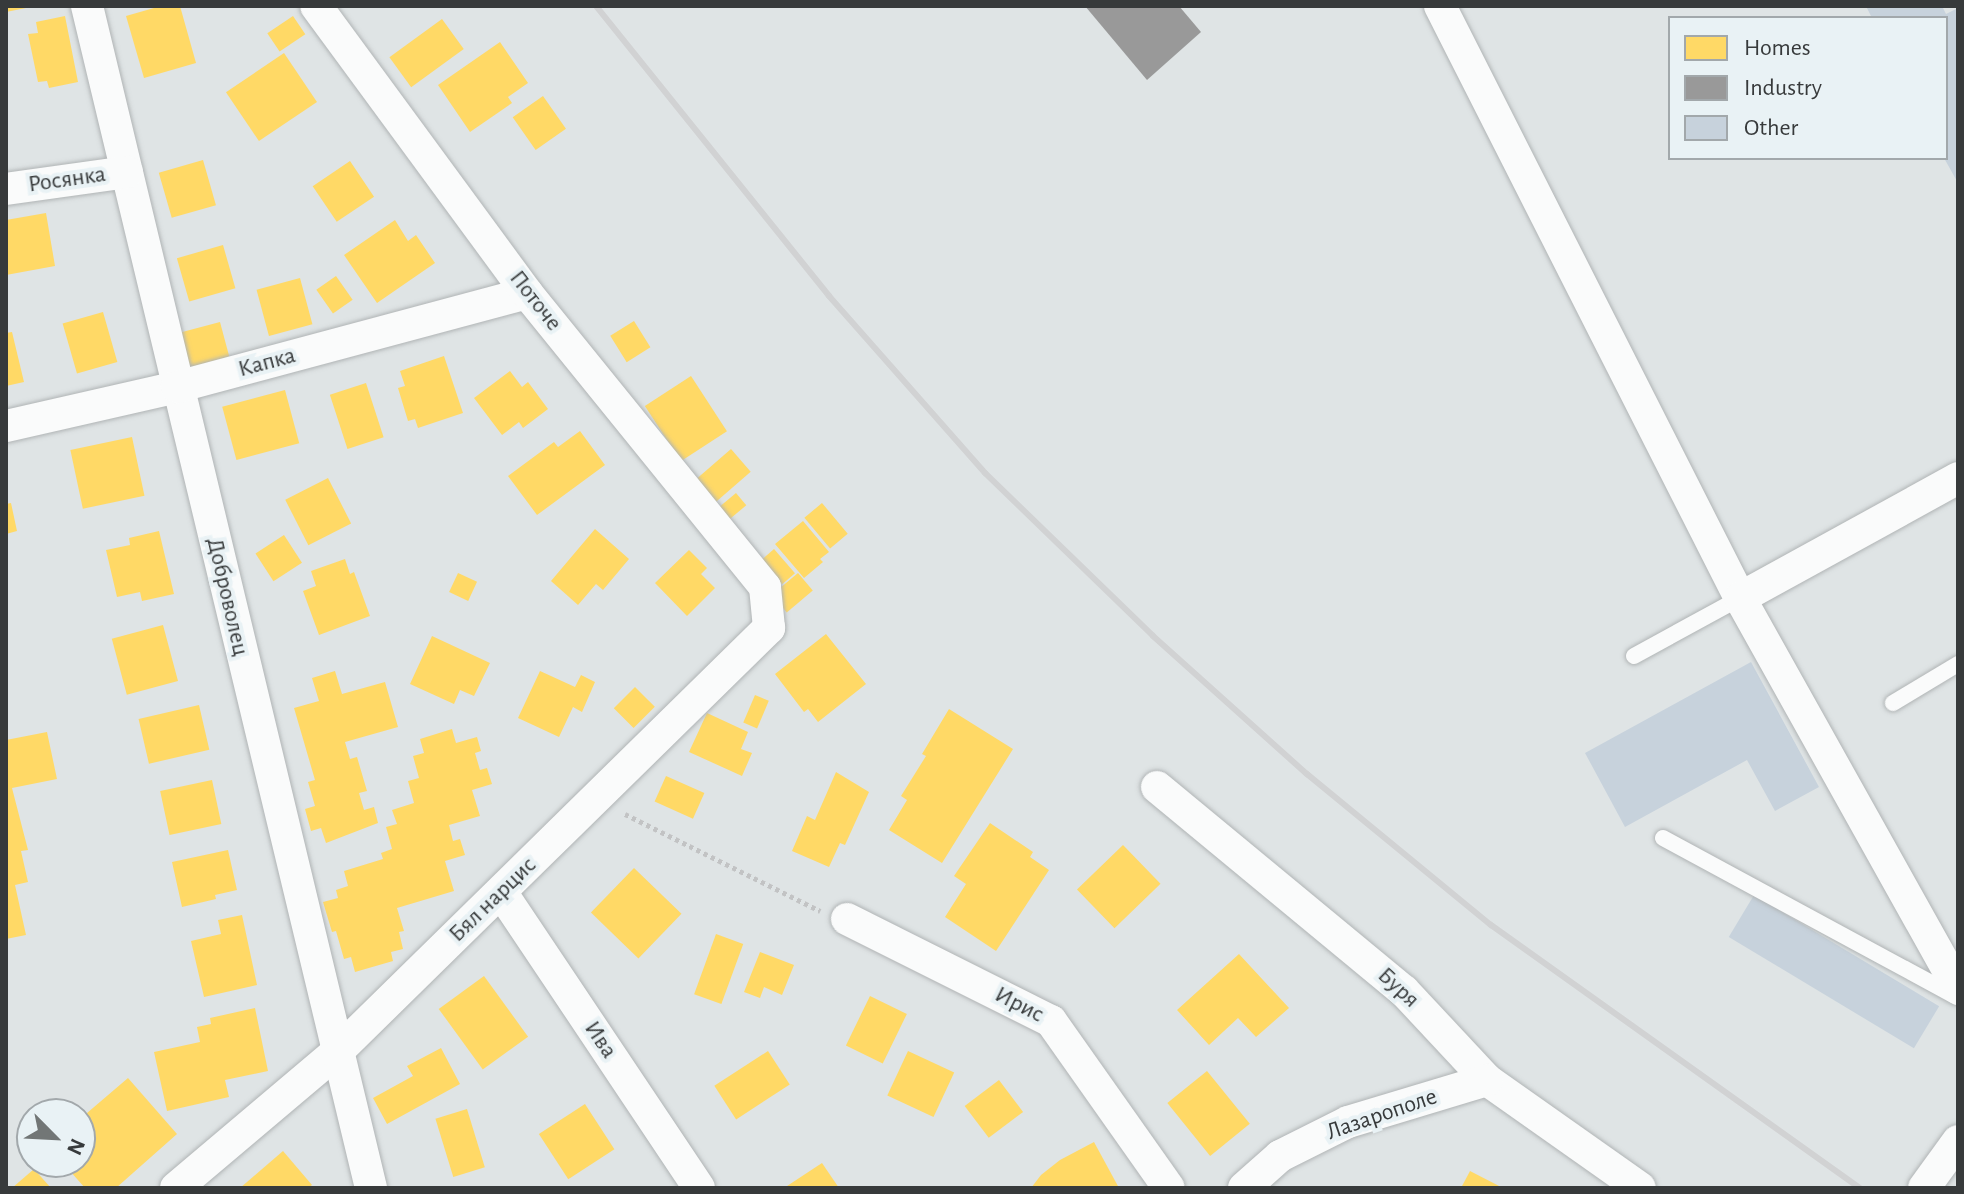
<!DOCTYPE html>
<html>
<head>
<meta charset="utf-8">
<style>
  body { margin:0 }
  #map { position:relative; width:1964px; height:1194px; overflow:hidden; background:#dfe4e5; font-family:"Alegreya Sans",sans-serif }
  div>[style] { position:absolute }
  .homes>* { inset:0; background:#ffd966; transform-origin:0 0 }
  .industry>* { inset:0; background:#999 }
  .building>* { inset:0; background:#c7d2dc; transform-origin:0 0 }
  .path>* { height:5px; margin-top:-2.5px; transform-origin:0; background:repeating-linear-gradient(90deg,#c2c3c4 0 4px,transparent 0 8px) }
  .roads { filter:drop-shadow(0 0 2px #b0b4b5) drop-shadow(0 0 2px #b0b4b5) }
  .service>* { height:16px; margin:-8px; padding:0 8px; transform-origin:8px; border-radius:8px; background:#fafbfb }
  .minor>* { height:32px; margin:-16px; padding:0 16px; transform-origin:16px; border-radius:16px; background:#fafbfb }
  .rail>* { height:6px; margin:-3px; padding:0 3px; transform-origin:3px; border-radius:3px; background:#d1d2d3 }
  span { translate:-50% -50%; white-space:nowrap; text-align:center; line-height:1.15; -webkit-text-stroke:8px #e9f2f5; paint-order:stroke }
  .street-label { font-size:24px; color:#373a3b }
  .frame { position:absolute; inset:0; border:8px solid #373a3b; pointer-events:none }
  .legend { position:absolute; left:1668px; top:16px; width:280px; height:144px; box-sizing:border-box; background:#e9f2f5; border:2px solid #a2a8ab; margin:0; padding:10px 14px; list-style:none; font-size:24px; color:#373a3b }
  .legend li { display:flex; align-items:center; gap:16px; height:40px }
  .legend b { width:40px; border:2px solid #a2a8ab }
  .north { position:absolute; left:16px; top:1098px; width:80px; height:80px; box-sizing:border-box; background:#e9f2f5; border:2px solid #a2a8ab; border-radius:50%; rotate:114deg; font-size:22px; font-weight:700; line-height:32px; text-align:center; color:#373a3b }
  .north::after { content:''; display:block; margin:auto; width:28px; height:36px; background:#727676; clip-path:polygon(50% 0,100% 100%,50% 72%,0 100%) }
</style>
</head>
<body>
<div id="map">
  <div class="homes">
    <i style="clip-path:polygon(6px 6px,31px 6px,31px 7px,6px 12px)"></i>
    <i style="clip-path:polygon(161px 6px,180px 6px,196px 63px,144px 78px,126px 16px)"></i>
    <i style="clip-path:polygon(65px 16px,78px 82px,49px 88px,47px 81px,38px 82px,28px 34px,38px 33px,36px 22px)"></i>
    <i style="left:293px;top:16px;width:22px;height:31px;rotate:56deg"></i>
    <i style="left:442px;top:19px;width:37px;height:65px;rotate:54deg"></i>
    <i style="clip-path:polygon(500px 42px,528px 83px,508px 97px,512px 103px,470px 132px,438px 85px)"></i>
    <i style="left:284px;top:53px;width:59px;height:70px;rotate:56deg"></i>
    <i style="left:543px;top:96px;width:40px;height:37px;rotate:55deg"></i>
    <i style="left:203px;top:160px;width:47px;height:46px;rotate:74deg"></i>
    <i style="left:350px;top:161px;width:43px;height:45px;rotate:56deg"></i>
    <i style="clip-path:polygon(46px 213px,55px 266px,6px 275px,6px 220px)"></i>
    <i style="clip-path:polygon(395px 220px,408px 241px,416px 235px,435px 263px,377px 303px,344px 255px)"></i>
    <i style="left:223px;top:245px;width:45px;height:48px;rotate:74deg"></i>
    <i style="left:336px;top:276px;width:29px;height:24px;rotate:55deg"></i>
    <i style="left:300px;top:278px;width:48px;height:45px;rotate:75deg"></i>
    <i style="left:103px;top:312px;width:52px;height:42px;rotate:74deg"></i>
    <i style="left:634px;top:321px;width:31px;height:28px;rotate:58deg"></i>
    <i style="left:220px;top:322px;width:38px;height:41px;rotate:75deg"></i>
    <i style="clip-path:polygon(12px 332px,24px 382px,6px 386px,6px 333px)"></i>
    <i style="clip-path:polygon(444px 356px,463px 413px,418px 428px,415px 419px,408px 421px,398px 388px,405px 386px,400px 371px)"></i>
    <i style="clip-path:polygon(510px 371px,522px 387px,528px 382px,548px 409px,523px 428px,519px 422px,502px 435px,474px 398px)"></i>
    <i style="left:691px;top:376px;width:66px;height:55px;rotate:57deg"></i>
    <i style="left:366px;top:383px;width:57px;height:38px;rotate:72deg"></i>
    <i style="left:285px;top:390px;width:55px;height:65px;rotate:75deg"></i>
    <i style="clip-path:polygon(580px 431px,605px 465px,537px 515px,508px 476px,554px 442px,558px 447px)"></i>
    <i style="left:132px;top:437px;width:60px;height:63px;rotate:78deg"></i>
    <i style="left:731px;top:449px;width:30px;height:50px;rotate:49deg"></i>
    <i style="left:328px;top:478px;width:51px;height:48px;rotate:63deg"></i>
    <i style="left:736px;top:493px;width:16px;height:25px;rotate:50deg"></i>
    <i style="clip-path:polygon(11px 503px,17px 531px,6px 534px,6px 504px)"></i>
    <i style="left:822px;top:503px;width:40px;height:23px;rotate:50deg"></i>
    <i style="clip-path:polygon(803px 521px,829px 552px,820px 559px,823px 562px,804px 578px,775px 544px)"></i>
    <i style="clip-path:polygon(595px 529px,629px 559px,603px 590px,596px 584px,578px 605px,551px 581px)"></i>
    <i style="clip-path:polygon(159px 531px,174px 594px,142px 601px,140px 592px,117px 597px,106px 550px,130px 545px,129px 538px)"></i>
    <i style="left:284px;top:535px;width:33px;height:34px;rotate:57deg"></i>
    <i style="left:774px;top:549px;width:32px;height:17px;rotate:49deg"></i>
    <i style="clip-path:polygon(689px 550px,707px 568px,701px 574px,715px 588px,687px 616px,655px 583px)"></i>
    <i style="clip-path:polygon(345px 559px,350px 574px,354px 572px,370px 616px,319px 635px,303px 591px,316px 586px,311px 571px)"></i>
    <i style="left:458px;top:573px;width:21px;height:21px;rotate:25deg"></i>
    <i style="left:798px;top:573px;width:23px;height:34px;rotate:50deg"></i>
    <i style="left:163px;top:625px;width:58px;height:53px;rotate:75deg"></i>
    <i style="clip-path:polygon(826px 634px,866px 684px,818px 722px,808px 709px,804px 712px,775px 674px)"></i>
    <i style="clip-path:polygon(432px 636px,490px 663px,474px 696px,460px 690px,454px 704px,410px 684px)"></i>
    <i style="clip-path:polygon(335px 671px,342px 694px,385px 682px,398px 727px,345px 742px,350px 759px,357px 757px,367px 791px,359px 793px,364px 810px,374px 807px,378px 823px,326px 843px,321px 828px,311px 831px,305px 809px,315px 806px,308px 782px,315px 780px,294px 708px,319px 701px,312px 678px)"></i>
    <i style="clip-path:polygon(540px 671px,575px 687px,581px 675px,595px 682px,582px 712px,573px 707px,559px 737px,518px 718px)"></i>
    <i style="left:635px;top:687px;width:28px;height:30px;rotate:45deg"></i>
    <i style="left:755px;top:695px;width:15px;height:30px;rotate:23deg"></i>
    <i style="left:199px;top:705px;width:46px;height:62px;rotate:77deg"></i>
    <i style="clip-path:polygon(949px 709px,1013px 749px,942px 863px,889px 830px,907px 800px,901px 796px,926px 756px,922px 754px)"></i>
    <i style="clip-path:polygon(707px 713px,748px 732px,741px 749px,752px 753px,742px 776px,689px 752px)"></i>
    <i style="clip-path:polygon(452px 729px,456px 743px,477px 737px,481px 751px,475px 753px,480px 770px,487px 768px,492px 784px,472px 790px,480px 816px,449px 825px,453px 841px,460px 839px,465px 855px,445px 861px,454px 891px,397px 908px,404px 931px,399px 932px,403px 949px,391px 952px,393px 961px,355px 972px,351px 957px,344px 959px,336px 931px,332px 932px,323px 902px,338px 898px,336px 890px,348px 886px,344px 871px,383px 859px,381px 853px,392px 849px,386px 827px,397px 824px,392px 810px,414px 803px,408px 781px,419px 778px,413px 756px,424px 753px,420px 739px)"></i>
    <i style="clip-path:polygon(47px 732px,57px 779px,12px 788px,28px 850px,21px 851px,28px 882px,15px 885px,26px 935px,6px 939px,6px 740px)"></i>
    <i style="clip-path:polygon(836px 772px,869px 792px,845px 845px,840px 843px,829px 867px,792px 851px,807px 816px,815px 820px)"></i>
    <i style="left:666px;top:776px;width:42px;height:28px;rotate:24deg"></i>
    <i style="left:212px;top:780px;width:45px;height:53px;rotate:78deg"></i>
    <i style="clip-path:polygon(990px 823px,1033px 852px,1030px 857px,1049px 870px,996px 951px,945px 917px,966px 884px,954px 876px)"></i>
    <i style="left:1123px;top:845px;width:54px;height:64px;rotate:46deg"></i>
    <i style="clip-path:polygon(228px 850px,237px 890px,215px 895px,216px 899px,182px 907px,172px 862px)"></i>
    <i style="left:634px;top:868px;width:66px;height:62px;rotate:44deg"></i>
    <i style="clip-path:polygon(242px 915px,257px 985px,204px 997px,191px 941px,221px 934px,218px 920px)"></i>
    <i style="left:716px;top:934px;width:29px;height:64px;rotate:20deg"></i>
    <i style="clip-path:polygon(760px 952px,794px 965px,782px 995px,764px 987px,760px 998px,744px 992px)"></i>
    <i style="clip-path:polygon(1239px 954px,1289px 1008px,1256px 1037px,1238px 1018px,1209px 1045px,1177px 1010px)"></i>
    <i style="left:484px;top:976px;width:75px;height:56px;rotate:54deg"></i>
    <i style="left:870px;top:996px;width:41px;height:55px;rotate:26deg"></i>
    <i style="clip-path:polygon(255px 1008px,268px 1071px,225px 1080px,229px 1097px,167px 1111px,154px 1052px,200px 1042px,197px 1027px,211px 1024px,210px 1018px)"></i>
    <i style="clip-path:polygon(441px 1048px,460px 1084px,387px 1124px,373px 1098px,413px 1076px,407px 1066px)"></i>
    <i style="left:768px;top:1051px;width:40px;height:64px;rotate:57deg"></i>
    <i style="left:908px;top:1051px;width:51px;height:49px;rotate:25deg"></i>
    <i style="left:1207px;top:1071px;width:68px;height:51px;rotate:51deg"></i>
    <i style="clip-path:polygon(128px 1078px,177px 1134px,116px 1188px,85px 1188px,62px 1162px,80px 1162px,80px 1119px)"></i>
    <i style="left:999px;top:1080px;width:40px;height:43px;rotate:53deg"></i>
    <i style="left:585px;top:1104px;width:54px;height:55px;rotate:57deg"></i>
    <i style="left:467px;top:1109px;width:61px;height:33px;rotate:73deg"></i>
    <i style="clip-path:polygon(1094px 1142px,1119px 1188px,1031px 1188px,1041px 1175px,1060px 1160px)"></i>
    <i style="clip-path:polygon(283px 1151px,312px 1185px,308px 1188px,240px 1188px)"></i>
    <i style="clip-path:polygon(822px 1163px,839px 1188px,784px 1188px)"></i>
    <i style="clip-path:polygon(34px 1169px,51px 1188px,12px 1188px)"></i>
    <i style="clip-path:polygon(1470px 1171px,1503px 1188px,1461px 1188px)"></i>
  </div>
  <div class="industry">
    <i style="clip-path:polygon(1085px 6px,1179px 6px,1201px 32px,1147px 80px)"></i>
  </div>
  <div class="building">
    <i style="clip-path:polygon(1866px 6px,1942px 6px,1946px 14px,1958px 8px,1958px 183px,1944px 158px,1946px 18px,1872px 18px)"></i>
    <i style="clip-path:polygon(1751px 662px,1819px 787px,1775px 811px,1747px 760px,1625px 827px,1585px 753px)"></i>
    <i style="left:1754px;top:895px;width:216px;height:49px;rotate:31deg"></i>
  </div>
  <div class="path">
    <i style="left:625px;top:814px;width:218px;rotate:26.4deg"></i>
  </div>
  <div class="roads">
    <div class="service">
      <i style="left:1634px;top:656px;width:121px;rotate:-28.7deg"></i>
      <i style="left:1893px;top:703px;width:76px;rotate:-31deg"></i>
      <i style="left:1663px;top:838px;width:334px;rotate:28.4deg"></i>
    </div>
    <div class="minor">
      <i style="left:87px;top:6px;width:1216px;rotate:76.49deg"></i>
      <i style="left:1440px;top:6px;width:664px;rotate:63.13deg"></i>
      <i style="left:1740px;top:598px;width:447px;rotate:60.8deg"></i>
      <i style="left:6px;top:189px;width:122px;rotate:-8deg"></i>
      <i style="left:6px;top:426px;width:175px;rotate:-12.8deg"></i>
      <i style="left:177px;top:387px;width:362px;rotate:-15deg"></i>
      <i style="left:1740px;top:598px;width:249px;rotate:-28.8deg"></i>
      <i style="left:1157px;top:787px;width:320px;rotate:39.6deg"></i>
      <i style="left:1404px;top:991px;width:122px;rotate:47deg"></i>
      <i style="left:1487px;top:1080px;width:187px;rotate:35.2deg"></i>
      <i style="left:501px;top:892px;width:356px;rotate:56.2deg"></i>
      <i style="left:847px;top:919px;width:228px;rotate:26.6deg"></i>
      <i style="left:1051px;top:1021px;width:204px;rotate:54.8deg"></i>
      <i style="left:176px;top:1188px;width:209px;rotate:-40.2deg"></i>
      <i style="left:336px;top:1053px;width:607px;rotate:-44.47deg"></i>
      <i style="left:769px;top:628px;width:41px;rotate:-95.6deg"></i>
      <i style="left:765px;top:587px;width:378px;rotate:-129deg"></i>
      <i style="left:527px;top:293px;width:356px;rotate:-126.3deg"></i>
      <i style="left:1244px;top:1188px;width:48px;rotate:-41.6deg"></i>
      <i style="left:1280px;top:1156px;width:76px;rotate:-26.6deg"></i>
      <i style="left:1348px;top:1122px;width:145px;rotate:-16.8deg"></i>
      <i style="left:1924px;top:1188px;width:58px;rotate:-54.1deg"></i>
    </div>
  </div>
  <div class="rail">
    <i style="left:596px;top:6px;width:372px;rotate:51.2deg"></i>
    <i style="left:829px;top:296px;width:236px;rotate:48.6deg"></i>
    <i style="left:985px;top:473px;width:234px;rotate:44.1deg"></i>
    <i style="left:1153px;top:636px;width:207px;rotate:41.9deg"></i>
    <i style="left:1307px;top:774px;width:238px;rotate:39.4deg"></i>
    <i style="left:1491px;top:925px;width:453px;rotate:35.5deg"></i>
  </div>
  <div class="street-label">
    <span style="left:67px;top:180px;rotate:-8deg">Росянка</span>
    <span style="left:535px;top:301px;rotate:52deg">Поточе</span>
    <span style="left:267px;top:363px;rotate:-15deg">Капка</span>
    <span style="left:227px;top:597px;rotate:77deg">Доброволец</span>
    <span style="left:493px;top:900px;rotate:-44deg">Бял нарцис</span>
    <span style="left:1398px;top:988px;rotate:43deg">Буря</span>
    <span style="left:1019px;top:1005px;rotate:27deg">Ирис</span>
    <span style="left:600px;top:1040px;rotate:56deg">Ива</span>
    <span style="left:1382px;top:1115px;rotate:-19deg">Лазарополе</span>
  </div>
  <div class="frame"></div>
  <ul class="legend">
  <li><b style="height:22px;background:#ffd966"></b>Homes</li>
  <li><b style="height:22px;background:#999"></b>Industry</li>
  <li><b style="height:22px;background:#c7d2dc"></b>Other</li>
  </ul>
  <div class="north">N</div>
</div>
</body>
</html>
